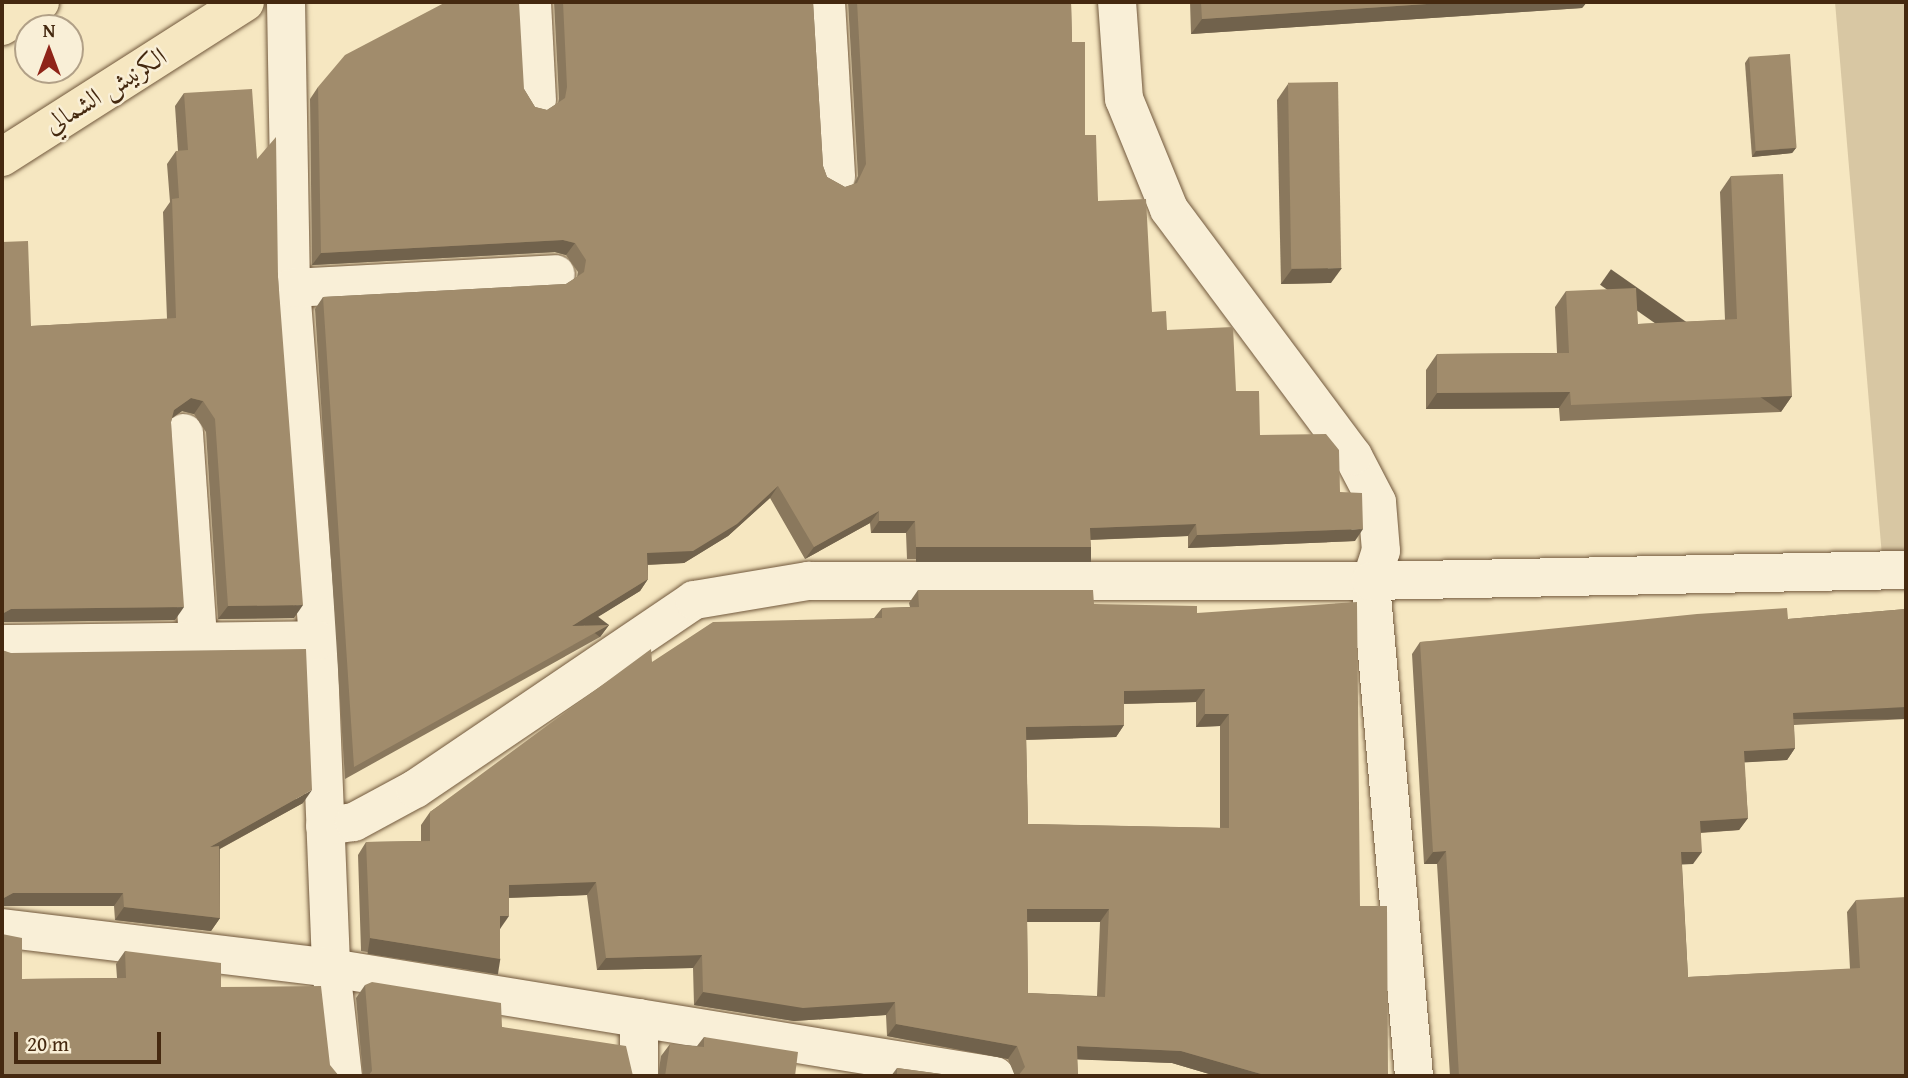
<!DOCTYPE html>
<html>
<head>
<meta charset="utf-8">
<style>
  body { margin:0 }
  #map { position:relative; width:1908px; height:1078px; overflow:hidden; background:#f6e7c1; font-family:"Gentium Book Plus",Amiri,serif }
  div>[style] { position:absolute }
  .green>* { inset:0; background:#d8c7a3 }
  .roads { filter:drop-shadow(0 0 2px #71583c) drop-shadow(0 0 2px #71583c) }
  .minor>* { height:38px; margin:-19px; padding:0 19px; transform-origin:19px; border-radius:19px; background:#f9efd7 }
  .major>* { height:38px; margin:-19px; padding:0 19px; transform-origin:19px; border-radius:19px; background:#f6e7c1 }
  .wall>* { inset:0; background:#8a785d }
  .shaded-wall>* { inset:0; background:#71624c; transform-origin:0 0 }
  .building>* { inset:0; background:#a18c6c; transform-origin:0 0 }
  span { translate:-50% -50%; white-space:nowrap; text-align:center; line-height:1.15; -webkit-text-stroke:5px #f9efd7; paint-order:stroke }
  .street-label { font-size:26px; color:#452910 }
  .frame { position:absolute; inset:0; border:4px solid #452910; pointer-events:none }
  .north { position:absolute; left:14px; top:14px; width:70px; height:70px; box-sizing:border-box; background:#f9efd7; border:2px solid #b1a087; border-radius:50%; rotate:0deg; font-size:19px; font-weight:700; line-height:28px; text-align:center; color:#452910 }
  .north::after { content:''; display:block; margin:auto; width:24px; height:32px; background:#8f2418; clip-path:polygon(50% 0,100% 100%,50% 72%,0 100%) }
  .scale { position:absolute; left:14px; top:1032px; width:147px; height:32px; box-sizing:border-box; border:4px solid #452910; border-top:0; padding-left:9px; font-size:21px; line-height:24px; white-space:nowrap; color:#452910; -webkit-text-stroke:5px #f9efd7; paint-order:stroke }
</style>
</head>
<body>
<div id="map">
  <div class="green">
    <i style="clip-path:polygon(1835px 2px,1906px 2px,1906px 555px,1882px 556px)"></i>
  </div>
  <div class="roads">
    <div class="minor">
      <i style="left:286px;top:2px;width:286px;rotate:89deg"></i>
      <i style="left:291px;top:288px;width:353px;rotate:85.6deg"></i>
      <i style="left:318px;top:640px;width:328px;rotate:87.7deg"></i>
      <i style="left:331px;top:968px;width:109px;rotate:83.7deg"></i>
      <i style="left:532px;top:2px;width:98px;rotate:87.1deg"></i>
      <i style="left:826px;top:2px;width:175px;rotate:86.7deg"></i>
      <i style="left:291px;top:288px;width:265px;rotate:-3deg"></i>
      <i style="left:184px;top:433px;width:208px;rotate:86.1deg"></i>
      <i style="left:2px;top:644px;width:316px;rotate:-0.7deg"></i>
      <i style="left:325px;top:826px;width:29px;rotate:-8deg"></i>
      <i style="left:354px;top:822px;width:69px;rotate:-28.4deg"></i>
      <i style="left:415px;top:789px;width:337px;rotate:-34.1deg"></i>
      <i style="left:694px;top:600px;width:116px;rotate:-9.5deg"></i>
      <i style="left:808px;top:581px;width:563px"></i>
      <i style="left:1371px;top:581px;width:32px;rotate:-72deg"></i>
      <i style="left:1381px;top:551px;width:49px;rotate:-94.7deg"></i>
      <i style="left:1377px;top:502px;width:52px;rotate:-117.6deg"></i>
      <i style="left:1353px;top:456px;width:308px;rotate:-126.7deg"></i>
      <i style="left:1169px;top:209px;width:119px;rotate:-112.2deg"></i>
      <i style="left:1124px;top:99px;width:97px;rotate:-94.1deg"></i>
      <i style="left:2px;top:928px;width:331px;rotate:6.9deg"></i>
      <i style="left:331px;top:968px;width:673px;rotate:9.24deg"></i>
      <i style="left:639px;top:1076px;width:58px;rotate:-90deg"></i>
      <i style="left:1414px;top:1076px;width:497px;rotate:-95deg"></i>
      <i style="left:1371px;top:581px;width:535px;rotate:-1.18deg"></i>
    </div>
    <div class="major">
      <i style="left:2px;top:26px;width:45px;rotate:-32.3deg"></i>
      <i style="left:2px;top:157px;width:288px;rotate:-32.5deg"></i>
    </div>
  </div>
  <div class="wall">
    <i style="clip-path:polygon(554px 2px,813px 2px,823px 166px,827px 177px,845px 187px,854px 184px,858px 176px,848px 2px,1071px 2px,1072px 42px,1085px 135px,1098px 201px,1152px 312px,1167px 330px,1236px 391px,1260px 435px,1340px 492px,1355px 541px,1188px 548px,1188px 536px,1090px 540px,1091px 547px,1082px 559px,907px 559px,906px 533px,871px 533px,870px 523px,805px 559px,770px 498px,728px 536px,684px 563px,648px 565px,648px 579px,640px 591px,584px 625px,609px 625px,600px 637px,345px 779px,315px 309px,323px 297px,566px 284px,577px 277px,578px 272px,566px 255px,555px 252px,312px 265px,310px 99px,318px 87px,524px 89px,535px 107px,547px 110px,558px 103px,559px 99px)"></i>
    <i style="clip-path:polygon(1190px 2px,1587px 2px,1582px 8px,1191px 34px)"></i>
    <i style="clip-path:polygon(1749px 57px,1796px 148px,1792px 153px,1752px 157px,1745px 63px)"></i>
    <i style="clip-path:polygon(1288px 84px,1331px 283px,1281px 284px,1277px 100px)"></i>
    <i style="clip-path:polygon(184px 93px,257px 159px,278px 277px,294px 618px,218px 619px,206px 432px,194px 414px,182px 411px,172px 418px,171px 422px,175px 620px,2px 622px,2px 242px,31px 326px,167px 319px,163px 212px,170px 202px,167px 164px,176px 151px,178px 151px,175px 106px)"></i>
    <i style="clip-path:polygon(1731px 176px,1792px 396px,1781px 412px,1560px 421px,1559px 408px,1426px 409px,1426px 370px,1437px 354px,1557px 353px,1555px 307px,1566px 291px,1638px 324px,1725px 320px,1720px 192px)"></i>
    <i style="clip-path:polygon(evenodd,918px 590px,1197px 613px,1360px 906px,1388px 1076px,1216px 1076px,1172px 1063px,1077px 1059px,1078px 1076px,1015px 1076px,1008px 1059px,887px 1036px,886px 1015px,794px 1021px,694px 1005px,693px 968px,597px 970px,587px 895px,509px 898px,500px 929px,500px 959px,491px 972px,361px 951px,358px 855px,366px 842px,421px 841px,421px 825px,430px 812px,652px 662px,874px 618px,882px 608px,910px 607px,909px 603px,918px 590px,1196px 702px,1196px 727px,1220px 726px,1220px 828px,1028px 824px,1026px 740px,1116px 737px,1124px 725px,1124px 704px,1196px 702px,918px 590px,1027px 922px,1100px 922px,1097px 996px,1028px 993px,1027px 922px)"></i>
    <i style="clip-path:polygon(1906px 609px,1906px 719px,1794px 725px,1795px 748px,1787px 760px,1744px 762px,1748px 818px,1739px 830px,1701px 833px,1693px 864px,1682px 864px,1688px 977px,1850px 969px,1847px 912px,1856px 900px,1906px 1076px,1450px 1076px,1437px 864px,1424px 864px,1412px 654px,1420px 642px,1788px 619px)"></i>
    <i style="clip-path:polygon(2px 650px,303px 803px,220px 849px,220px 918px,211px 931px,115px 920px,114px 906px,4px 906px,2px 907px)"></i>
    <i style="clip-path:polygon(125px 951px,221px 987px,330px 1065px,22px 979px,117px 978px,116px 964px)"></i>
    <i style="clip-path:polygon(365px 985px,502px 1027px,633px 1076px,363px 1076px,356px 998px)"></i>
    <i style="clip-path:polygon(704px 1037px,795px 1076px,658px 1076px,661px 1056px,670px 1044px,697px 1046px)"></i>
    <i style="clip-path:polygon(897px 1068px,956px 1076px,891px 1076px)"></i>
  </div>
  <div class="shaded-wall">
    <i style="clip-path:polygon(1457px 2px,1587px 2px,1582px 8px,1191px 34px,1202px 19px)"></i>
    <i style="clip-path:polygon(1796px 148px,1792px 153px,1752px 157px,1756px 151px)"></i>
    <i style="clip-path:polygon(563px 240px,575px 243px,566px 255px,555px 252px,312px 265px,321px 253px)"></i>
    <i style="clip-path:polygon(1342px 268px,1331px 283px,1281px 284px,1292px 269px)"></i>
    <i style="clip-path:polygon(1570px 392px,1559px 408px,1426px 409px,1437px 393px)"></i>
    <i style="left:1792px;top:396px;width:19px;height:221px;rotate:125deg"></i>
    <i style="clip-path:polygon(191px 398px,203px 401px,194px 414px,182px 411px,165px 423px,174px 410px)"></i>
    <i style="clip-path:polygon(778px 486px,770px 498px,728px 536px,684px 563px,639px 565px,647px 553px)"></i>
    <i style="clip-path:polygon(879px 511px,870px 523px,805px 559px,814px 547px)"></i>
    <i style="clip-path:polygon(879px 521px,915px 521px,906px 533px,871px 533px)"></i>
    <i style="clip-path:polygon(1196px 524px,1188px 536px,1081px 540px,1090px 528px)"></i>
    <i style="clip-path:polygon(1363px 529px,1355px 541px,1188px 548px,1197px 535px)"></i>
    <i style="left:916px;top:547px;width:175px;height:15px"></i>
    <i style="clip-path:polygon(648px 579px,640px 591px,564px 638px,572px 626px)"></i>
    <i style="clip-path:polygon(303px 605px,294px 618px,218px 619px,228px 606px)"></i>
    <i style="clip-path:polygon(184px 607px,175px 620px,2px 622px,2px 614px,11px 609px)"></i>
    <i style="left:609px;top:625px;width:15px;height:292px;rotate:127deg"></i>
    <i style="clip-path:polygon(1205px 689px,1196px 702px,1115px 704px,1124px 691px)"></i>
    <i style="left:1906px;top:707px;width:12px;height:113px;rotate:90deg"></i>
    <i style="clip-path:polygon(1205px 714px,1229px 714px,1220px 726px,1196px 727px)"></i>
    <i style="clip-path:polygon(1124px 725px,1116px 737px,1017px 740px,1026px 727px)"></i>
    <i style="clip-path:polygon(1795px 748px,1787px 760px,1735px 763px,1744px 751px)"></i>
    <i style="clip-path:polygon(312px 790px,303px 803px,201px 859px,210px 847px)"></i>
    <i style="clip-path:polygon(1748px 818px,1739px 830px,1692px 833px,1700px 821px)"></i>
    <i style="clip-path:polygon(1446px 851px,1437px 864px,1424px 864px,1433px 852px)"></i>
    <i style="clip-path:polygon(1681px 852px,1702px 852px,1693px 864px,1672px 865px)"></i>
    <i style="clip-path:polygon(596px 882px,587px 895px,500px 898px,509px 885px)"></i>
    <i style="clip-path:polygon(13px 893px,123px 893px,114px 906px,4px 906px,2px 907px,2px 899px)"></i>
    <i style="clip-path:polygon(124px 907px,220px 918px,211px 931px,115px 920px)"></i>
    <i style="clip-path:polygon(1027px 909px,1109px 909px,1100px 922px,1018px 922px)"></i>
    <i style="clip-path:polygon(500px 916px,509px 916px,500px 929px)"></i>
    <i style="left:370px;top:938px;width:132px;height:16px;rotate:9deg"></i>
    <i style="clip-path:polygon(702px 955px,693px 968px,597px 970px,606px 958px)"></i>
    <i style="clip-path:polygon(703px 992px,895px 1002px,886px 1015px,794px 1021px,694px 1005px)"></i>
    <i style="clip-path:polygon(896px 1024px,1017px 1046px,1008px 1059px,887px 1036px)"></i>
    <i style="clip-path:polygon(1077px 1046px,1181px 1051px,1268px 1076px,1216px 1076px,1172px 1063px,1068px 1059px)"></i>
  </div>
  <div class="building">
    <i style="clip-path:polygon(446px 2px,519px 2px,524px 89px,535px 107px,547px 110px,565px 98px,567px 87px,563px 2px,813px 2px,823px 166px,827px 177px,845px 187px,857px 183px,866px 164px,857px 2px,1071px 2px,1072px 42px,1085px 42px,1085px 135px,1096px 135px,1098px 201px,1146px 199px,1152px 312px,1166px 311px,1167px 330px,1233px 327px,1236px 391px,1259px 391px,1260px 435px,1326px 434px,1339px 450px,1340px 492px,1362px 493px,1363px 529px,1197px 535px,1196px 524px,1090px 528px,1091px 547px,916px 547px,915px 521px,879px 521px,879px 511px,814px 547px,778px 486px,737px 524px,693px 551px,647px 553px,648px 579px,572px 626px,609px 625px,354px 767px,323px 297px,566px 284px,584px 272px,586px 260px,575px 243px,563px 240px,321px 253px,318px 87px,345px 55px)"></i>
    <i style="clip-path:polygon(1201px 2px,1457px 2px,1202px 19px)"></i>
    <i style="left:1790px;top:54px;width:94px;height:41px;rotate:86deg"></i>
    <i style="left:1338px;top:82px;width:186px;height:50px;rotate:89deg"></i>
    <i style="clip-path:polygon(252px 89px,257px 159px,276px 137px,278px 277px,303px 605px,228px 606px,215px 419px,203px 401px,191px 398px,174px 410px,171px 422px,184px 607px,11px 609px,2px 614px,2px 242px,28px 241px,31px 326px,176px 318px,172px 199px,179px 198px,176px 151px,188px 150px,184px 93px)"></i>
    <i style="clip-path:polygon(1783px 174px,1792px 396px,1571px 405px,1570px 392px,1437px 393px,1437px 354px,1569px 353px,1566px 291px,1636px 288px,1638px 324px,1737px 319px,1731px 176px)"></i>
    <i style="clip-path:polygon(evenodd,918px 590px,1093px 590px,1094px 604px,1197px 606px,1197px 613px,1357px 602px,1360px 906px,1387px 906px,1388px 1076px,1268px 1076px,1181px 1051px,1077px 1046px,1078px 1076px,1018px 1076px,1025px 1067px,1017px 1046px,896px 1024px,895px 1002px,803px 1008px,703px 992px,702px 955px,606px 958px,596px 882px,509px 885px,509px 916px,500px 916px,500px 959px,370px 938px,366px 842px,430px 841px,430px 812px,651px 649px,652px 662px,713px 622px,882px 618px,882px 608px,919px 607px,918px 590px,1205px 689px,1205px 714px,1229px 714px,1229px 828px,1028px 824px,1026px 727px,1124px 725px,1124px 691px,1205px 689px,918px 590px,1027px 909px,1109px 909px,1105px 997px,1028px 993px,1027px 909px)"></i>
    <i style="clip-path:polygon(1787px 608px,1788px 619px,1906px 609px,1906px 707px,1793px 713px,1795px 748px,1744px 751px,1748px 818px,1700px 821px,1702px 852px,1681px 852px,1688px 977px,1860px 968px,1856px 900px,1906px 897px,1906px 1076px,1459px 1076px,1446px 851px,1433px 852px,1420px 642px,1697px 614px)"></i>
    <i style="clip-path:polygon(306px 649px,312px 790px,210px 847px,219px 846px,220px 918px,124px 907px,123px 893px,13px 893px,2px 899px,2px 650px,11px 653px)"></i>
    <i style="clip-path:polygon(2px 934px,22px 938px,22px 979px,126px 978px,125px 951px,221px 963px,221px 987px,321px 986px,330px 1065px,339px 1076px,2px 1076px)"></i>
    <i style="clip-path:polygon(372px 982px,501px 1003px,502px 1027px,626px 1046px,633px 1076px,368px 1076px,372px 1071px,365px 985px)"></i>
    <i style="clip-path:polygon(704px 1037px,798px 1052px,795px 1076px,665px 1076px,670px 1044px,704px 1047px)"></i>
    <i style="clip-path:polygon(897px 1068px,956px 1076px,897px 1076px)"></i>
  </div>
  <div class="street-label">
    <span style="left:105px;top:90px;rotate:-32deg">الكرنيش الشمالي</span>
  </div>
  <div class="frame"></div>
  <div class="north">N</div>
  <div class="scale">20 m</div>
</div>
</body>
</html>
